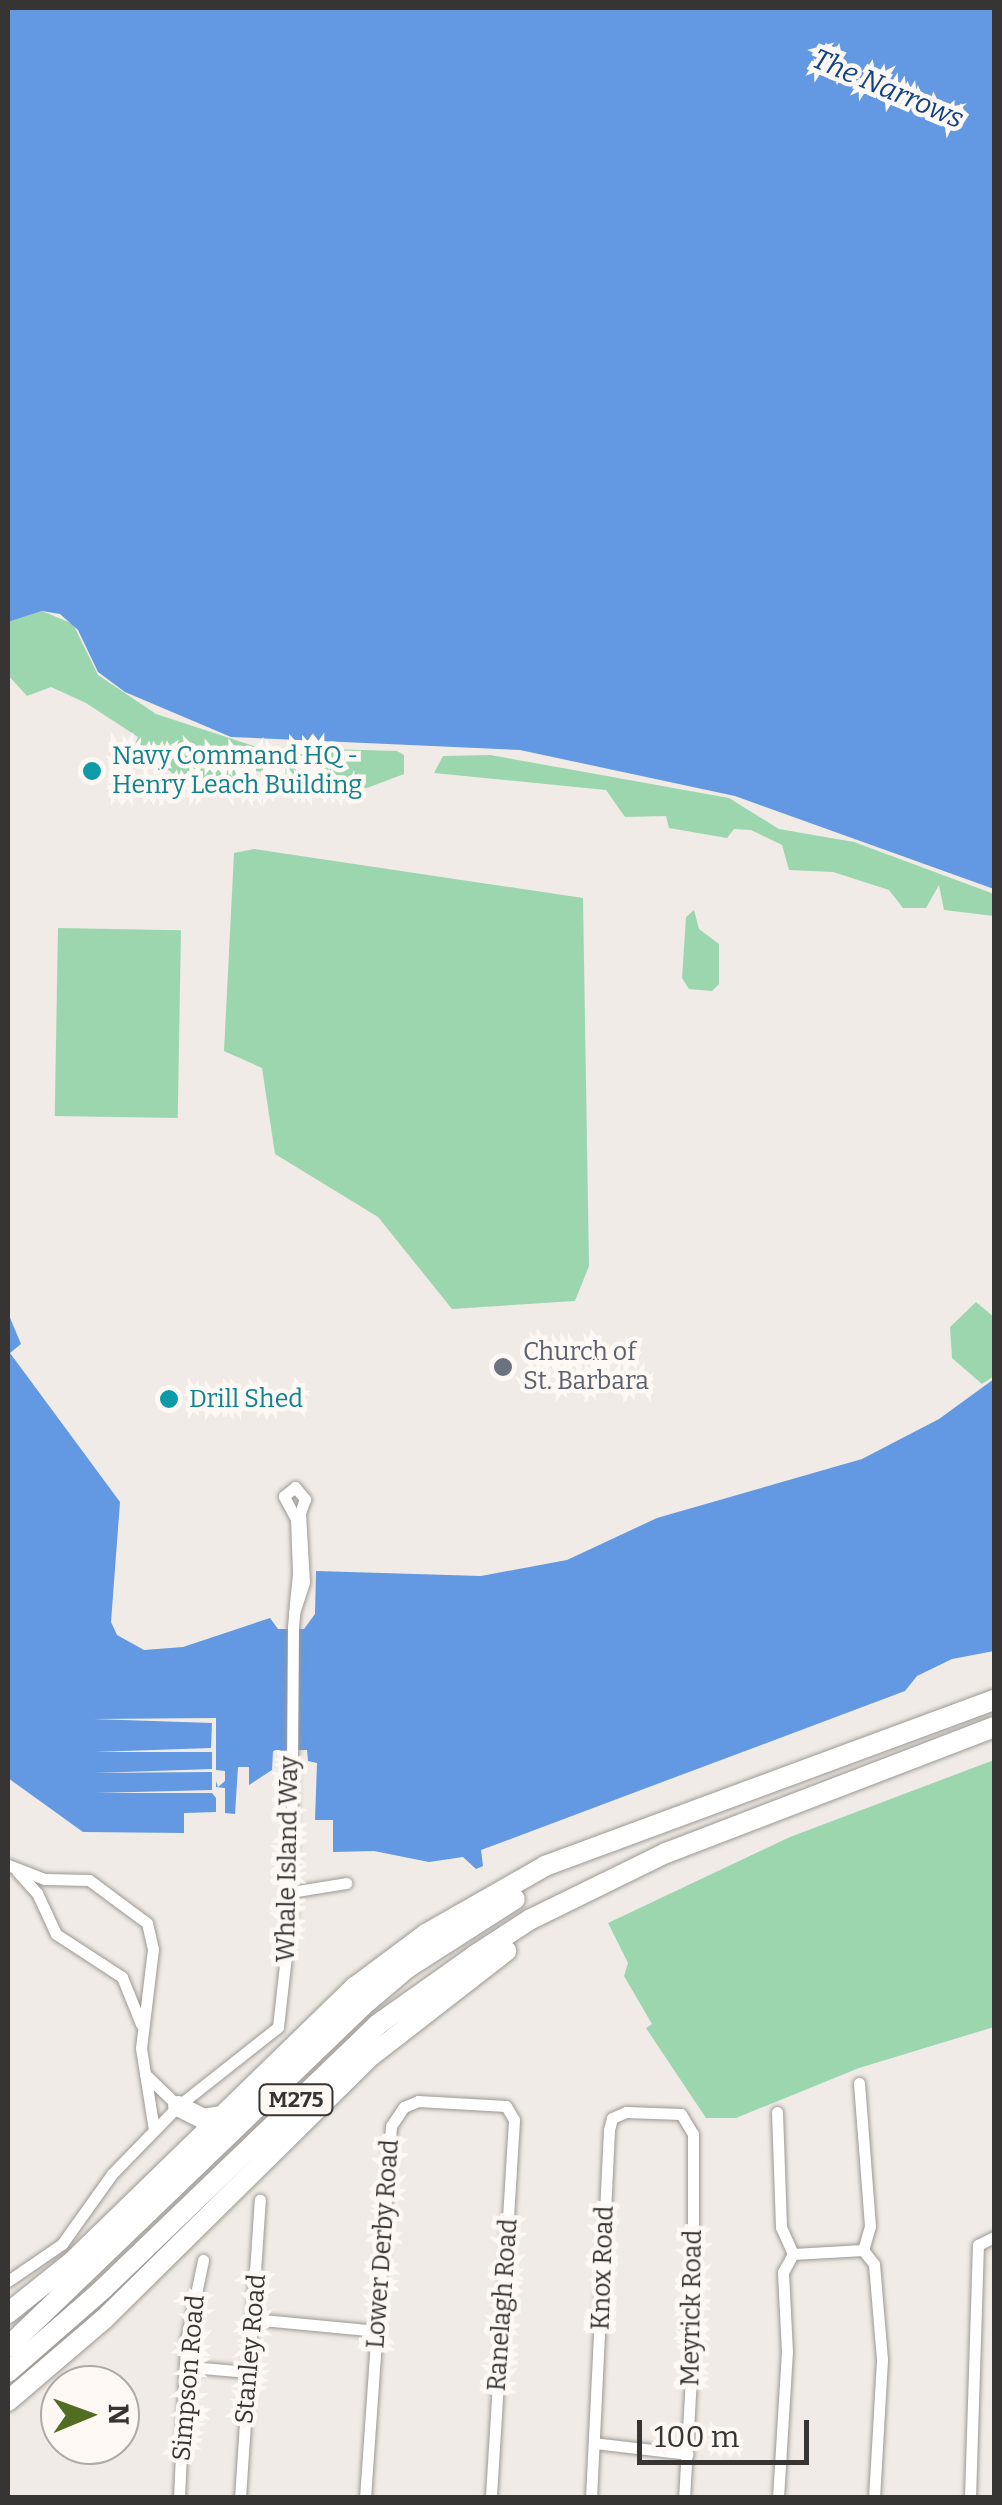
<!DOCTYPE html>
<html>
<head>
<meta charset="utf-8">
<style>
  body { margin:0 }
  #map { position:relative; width:1002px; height:2505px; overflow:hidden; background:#f0ebe6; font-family:Bitter,serif }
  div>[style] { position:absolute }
  .green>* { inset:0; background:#9cd6ae; transform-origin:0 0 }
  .water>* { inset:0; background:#6398e2 }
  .pier>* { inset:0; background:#f0ebe6 }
  .roads { filter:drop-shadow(0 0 2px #9c9894) drop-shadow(0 0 2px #9c9894) }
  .street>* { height:11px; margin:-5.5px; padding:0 5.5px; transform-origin:5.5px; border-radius:5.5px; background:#fff }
  .highway>* { height:20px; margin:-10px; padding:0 10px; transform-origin:10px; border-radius:10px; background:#fff }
  .dots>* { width:28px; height:28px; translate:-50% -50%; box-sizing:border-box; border:5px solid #fdf8f4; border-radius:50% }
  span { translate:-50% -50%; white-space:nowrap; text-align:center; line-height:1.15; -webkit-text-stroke:9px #fdf8f4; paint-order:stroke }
  .shield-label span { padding:2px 8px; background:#fdf8f4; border:2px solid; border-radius:8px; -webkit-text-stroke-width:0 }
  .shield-label { font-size:22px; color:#373534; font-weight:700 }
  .culture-label { font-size:25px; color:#0d838f }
  .left { translate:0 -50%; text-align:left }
  .worship-label { font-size:25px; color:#5b616d }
  .street-label { font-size:25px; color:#373534 }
  .water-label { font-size:28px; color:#0f4386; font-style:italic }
  .frame { position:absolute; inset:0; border:10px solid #373534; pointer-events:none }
  .north { position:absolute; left:40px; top:2365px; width:100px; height:100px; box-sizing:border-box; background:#fdf8f4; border:2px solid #aeaaa7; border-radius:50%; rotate:89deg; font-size:28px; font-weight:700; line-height:40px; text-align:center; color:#373534 }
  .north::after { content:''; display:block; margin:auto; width:35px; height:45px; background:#516d21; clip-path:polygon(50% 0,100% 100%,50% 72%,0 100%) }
  .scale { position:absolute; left:637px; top:2420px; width:172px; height:45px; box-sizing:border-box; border:5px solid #373534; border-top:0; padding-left:12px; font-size:30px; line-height:35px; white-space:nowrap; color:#373534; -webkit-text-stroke:8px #fdf8f4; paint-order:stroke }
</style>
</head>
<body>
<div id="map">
  <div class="green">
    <i style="clip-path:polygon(42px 611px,73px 624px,98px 675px,156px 714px,257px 747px,397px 751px,404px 755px,404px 774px,367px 788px,249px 770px,227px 783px,180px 779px,135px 744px,138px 737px,86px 703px,51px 687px,27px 696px,8px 675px,8px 622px)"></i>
    <i style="clip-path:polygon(490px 755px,729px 798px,779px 829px,854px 842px,994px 894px,994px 916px,944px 910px,939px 885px,926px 908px,903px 908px,889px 890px,833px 872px,789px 870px,782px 845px,751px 830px,734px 829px,727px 838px,669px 828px,666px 816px,625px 817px,606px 790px,434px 773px,443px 756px)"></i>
    <i style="clip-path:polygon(254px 849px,583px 898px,589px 1266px,575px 1301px,452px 1309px,378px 1217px,275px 1154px,262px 1068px,224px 1051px,234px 853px)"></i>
    <i style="clip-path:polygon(694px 910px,699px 929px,719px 944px,719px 984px,712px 991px,689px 989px,682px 978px,686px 917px)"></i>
    <i style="left:58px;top:928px;width:123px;height:188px;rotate:1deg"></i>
    <i style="clip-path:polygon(976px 1302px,994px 1317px,994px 1376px,982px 1384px,952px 1358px,950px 1327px)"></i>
    <i style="clip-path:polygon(994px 1760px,994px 2027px,859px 2068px,736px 2118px,706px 2118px,646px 2028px,652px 2024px,624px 1976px,628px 1963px,608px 1923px,790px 1837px)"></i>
  </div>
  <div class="water">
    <i style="clip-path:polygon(8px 8px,994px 8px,994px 889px,735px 796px,520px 750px,231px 737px,125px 692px,98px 672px,78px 630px,60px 614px,42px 611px,8px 622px)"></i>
    <i style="clip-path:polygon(8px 1313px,21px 1344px,10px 1353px,120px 1502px,111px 1622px,117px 1635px,144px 1650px,183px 1647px,270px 1618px,278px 1629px,304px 1629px,315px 1614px,316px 1571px,481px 1576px,567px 1560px,657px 1518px,862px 1459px,939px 1419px,994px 1379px,994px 1651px,952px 1659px,917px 1676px,905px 1691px,481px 1850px,483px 1866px,476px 1869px,463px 1857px,429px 1862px,374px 1851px,333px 1852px,333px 1820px,315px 1820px,317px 1763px,308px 1761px,307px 1750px,273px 1751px,272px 1770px,249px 1785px,249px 1767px,238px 1767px,235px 1814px,225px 1813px,225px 1788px,216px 1787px,216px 1812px,184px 1813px,184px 1833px,83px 1832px,8px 1778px)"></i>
  </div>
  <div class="pier">
    <i style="clip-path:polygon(216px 1718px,216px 1770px,225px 1771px,225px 1781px,218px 1787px,216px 1781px,216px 1798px,212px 1793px,95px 1793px,212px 1790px,212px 1772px,94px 1773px,212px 1769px,212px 1752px,94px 1752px,211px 1748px,212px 1723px,93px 1719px)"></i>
  </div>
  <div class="roads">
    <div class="street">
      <i style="left:8px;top:1865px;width:40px;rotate:21deg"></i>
      <i style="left:45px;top:1879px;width:44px;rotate:1.3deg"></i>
      <i style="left:89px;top:1880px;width:72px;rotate:36.6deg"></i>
      <i style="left:147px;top:1923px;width:27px;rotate:77deg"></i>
      <i style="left:153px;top:1949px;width:100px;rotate:96.9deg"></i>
      <i style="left:141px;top:2048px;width:83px;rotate:81deg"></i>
      <i style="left:17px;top:1871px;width:30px;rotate:48deg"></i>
      <i style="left:37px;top:1893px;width:45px;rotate:65.1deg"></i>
      <i style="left:56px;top:1934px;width:79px;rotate:33.1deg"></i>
      <i style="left:122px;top:1977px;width:51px;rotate:68deg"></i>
      <i style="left:291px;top:1892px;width:56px;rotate:-9.3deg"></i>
      <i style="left:145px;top:2074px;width:46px;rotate:44.1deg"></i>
      <i style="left:859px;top:2083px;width:143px;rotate:85.6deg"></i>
      <i style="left:870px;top:2226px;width:25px;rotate:106deg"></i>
      <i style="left:777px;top:2112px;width:115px;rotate:88deg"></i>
      <i style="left:781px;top:2227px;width:30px;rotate:66deg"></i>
      <i style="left:863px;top:2250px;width:18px;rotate:52deg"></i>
      <i style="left:874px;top:2264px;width:96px;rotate:85.2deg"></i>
      <i style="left:882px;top:2360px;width:138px;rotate:93.3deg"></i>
      <i style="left:793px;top:2254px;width:70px;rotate:-3.3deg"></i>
      <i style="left:8px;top:2281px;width:65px;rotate:-34.4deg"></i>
      <i style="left:62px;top:2244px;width:86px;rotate:-54.5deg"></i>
      <i style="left:112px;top:2174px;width:95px;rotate:-45.9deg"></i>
      <i style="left:178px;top:2106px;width:127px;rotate:-38.3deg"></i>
      <i style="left:278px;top:2027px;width:117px;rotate:-83.6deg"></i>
      <i style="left:291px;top:1911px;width:284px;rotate:-89.6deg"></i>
      <i style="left:293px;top:1627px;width:24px;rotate:-85deg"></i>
      <i style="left:295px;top:1603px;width:30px;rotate:-84deg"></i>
      <i style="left:298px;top:1573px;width:54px;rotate:-92.1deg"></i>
      <i style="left:296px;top:1519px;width:26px;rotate:-118deg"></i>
      <i style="left:284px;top:1496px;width:14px;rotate:-39deg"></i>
      <i style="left:295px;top:1487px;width:16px;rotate:50deg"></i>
      <i style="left:305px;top:1499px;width:15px;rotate:110deg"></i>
      <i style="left:300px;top:1513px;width:69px;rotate:86.7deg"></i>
      <i style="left:304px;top:1582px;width:33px;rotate:108deg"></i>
      <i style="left:252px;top:2319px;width:126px;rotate:5.5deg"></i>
      <i style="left:190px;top:2367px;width:59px;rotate:4.8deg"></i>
      <i style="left:594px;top:2443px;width:94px;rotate:6.7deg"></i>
      <i style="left:179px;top:2498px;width:157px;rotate:-87.4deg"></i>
      <i style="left:186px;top:2341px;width:83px;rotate:-78.1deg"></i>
      <i style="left:240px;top:2498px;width:299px;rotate:-86.2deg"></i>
      <i style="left:365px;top:2498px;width:373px;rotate:-86deg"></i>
      <i style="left:391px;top:2126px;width:23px;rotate:-56deg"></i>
      <i style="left:404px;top:2107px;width:15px;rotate:-23deg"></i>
      <i style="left:418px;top:2101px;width:88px;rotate:3.3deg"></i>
      <i style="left:506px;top:2106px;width:16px;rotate:60deg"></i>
      <i style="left:514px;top:2120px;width:379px;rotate:93.5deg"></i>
      <i style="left:591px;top:2498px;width:368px;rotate:-87.2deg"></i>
      <i style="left:609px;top:2130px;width:12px;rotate:-76deg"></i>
      <i style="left:612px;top:2118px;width:15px;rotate:-23deg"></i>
      <i style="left:626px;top:2112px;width:55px;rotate:2.1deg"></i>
      <i style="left:681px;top:2114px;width:23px;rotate:59deg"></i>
      <i style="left:693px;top:2134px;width:209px;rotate:90deg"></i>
      <i style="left:693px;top:2343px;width:155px;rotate:93.3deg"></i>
      <i style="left:778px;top:2498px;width:146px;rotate:-86.5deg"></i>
      <i style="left:787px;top:2352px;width:80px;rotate:-92.9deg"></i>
      <i style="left:783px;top:2272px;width:21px;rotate:-61deg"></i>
      <i style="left:970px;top:2498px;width:253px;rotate:-88.2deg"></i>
      <i style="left:978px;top:2245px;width:18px;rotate:-27deg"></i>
    </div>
    <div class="highway">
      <i style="left:178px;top:2106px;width:28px;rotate:27deg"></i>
      <i style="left:203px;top:2119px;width:18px;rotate:-9deg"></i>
      <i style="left:8px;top:2313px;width:82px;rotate:-38.6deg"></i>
      <i style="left:72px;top:2262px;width:395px;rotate:-44.2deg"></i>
      <i style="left:355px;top:1987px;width:89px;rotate:-36.7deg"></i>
      <i style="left:426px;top:1934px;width:137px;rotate:-29.7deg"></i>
      <i style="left:545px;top:1866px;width:479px;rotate:-20.3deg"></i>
      <i style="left:8px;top:2347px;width:499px;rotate:-43.9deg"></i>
      <i style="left:368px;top:2001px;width:51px;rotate:-40.2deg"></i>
      <i style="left:407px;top:1968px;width:128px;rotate:-32.6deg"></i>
      <i style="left:8px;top:2372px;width:126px;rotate:-41.1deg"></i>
      <i style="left:103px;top:2289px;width:380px;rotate:-43.9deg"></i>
      <i style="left:377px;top:2025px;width:119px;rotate:-35.4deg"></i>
      <i style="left:474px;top:1956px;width:68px;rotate:-33deg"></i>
      <i style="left:531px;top:1919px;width:150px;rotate:-26.1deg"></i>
      <i style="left:666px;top:1853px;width:351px;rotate:-21deg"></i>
      <i style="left:8px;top:2401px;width:126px;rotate:-40.5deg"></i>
      <i style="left:104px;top:2319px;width:376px;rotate:-44.6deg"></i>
      <i style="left:372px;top:2055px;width:170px;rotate:-37.8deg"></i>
    </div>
  </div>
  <div class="dots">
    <i style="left:92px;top:771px;background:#0f9aa8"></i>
    <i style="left:503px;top:1367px;background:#6b7280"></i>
    <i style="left:169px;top:1399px;background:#0f9aa8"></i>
  </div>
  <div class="shield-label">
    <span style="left:296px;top:2100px">M275</span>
  </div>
  <div class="culture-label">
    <span class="left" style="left:112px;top:771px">Navy Command HQ -<br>Henry Leach Building</span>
    <span class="left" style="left:189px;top:1399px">Drill Shed</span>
  </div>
  <div class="worship-label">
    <span class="left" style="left:523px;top:1367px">Church of<br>St. Barbara</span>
  </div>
  <div class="street-label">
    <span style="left:288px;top:1859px;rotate:-89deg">Whale Island Way</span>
    <span style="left:383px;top:2244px;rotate:-86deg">Lower Derby Road</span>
    <span style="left:603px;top:2268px;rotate:-88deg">Knox Road</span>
    <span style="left:503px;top:2305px;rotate:-86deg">Ranelagh Road</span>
    <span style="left:692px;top:2308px;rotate:-89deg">Meyrick Road</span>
    <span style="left:251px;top:2349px;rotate:-85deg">Stanley Road</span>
    <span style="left:189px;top:2378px;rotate:-85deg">Simpson Road</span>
  </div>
  <div class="water-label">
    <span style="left:888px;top:89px;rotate:23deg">The Narrows</span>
  </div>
  <div class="frame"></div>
  <div class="north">N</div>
  <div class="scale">100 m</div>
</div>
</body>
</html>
